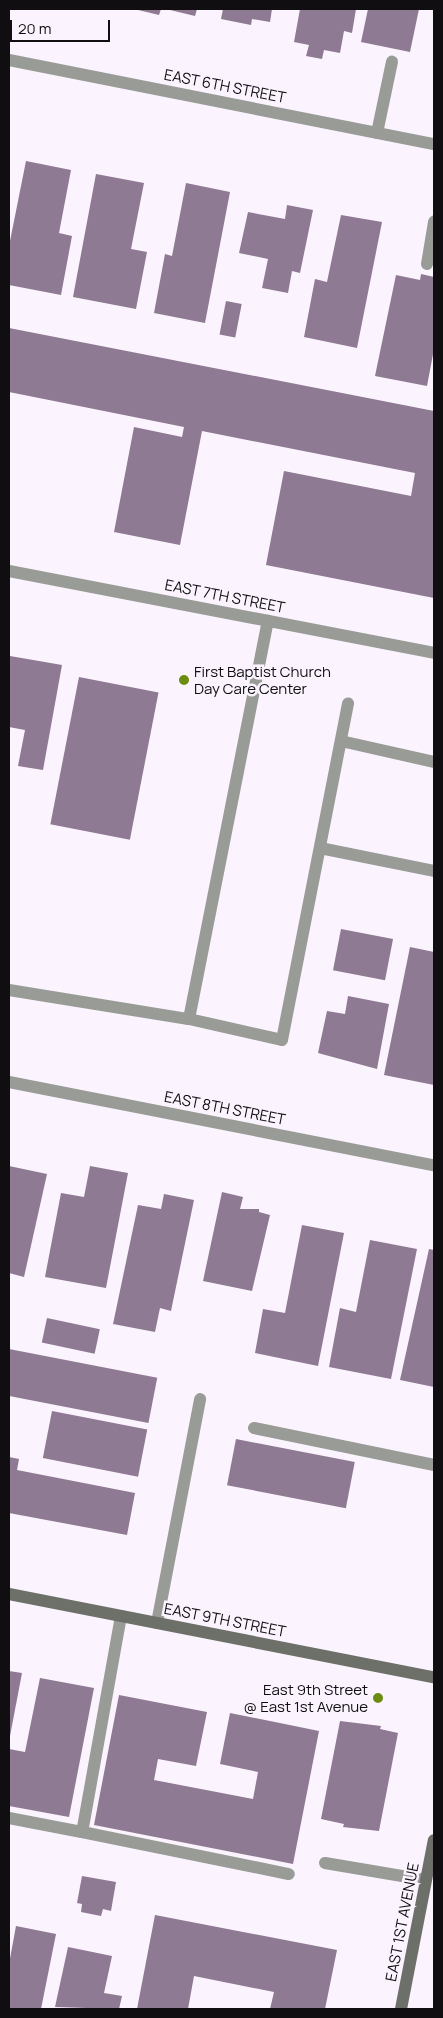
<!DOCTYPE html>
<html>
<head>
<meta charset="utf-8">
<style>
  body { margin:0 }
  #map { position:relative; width:443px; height:2018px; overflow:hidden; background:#fbf3fd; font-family:Manrope,sans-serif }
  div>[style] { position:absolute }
  .building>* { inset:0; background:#8e7a92; transform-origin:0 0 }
  .lane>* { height:12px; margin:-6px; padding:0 6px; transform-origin:6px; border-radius:6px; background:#999b97 }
  .street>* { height:12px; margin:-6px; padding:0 6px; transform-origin:6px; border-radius:6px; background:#999b97 }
  .secondary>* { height:12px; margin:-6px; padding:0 6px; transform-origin:6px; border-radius:6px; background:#6d7069 }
  .dots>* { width:14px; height:14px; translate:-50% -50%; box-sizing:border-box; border:2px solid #fbf3fd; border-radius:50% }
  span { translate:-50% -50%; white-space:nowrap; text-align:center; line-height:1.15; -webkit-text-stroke:5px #fbf3fd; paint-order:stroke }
  .street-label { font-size:15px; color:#100e11 }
  .poi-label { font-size:15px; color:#100e11 }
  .left { translate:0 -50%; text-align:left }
  .right { translate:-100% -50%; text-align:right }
  .frame { position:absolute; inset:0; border:10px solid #100e11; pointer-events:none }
  .scale { position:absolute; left:10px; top:20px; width:100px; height:22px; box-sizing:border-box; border:2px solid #100e11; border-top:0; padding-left:6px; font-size:15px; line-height:18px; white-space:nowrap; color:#100e11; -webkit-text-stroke:4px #fbf3fd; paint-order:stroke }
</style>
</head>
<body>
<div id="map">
  <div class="building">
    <i style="clip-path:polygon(134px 9px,161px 9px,159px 15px)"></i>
    <i style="clip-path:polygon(166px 9px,197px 9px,195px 16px)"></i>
    <i style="clip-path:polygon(223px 9px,272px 9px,270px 22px,252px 19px,251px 25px,221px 19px)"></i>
    <i style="clip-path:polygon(300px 9px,356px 9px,352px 33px,344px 31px,340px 53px,324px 50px,322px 59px,306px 56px,309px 45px,294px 42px)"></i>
    <i style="clip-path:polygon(368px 9px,419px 9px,410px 52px,361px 42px)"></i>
    <i style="clip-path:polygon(26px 161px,71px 170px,59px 233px,72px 236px,61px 295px,9px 285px,9px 246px)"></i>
    <i style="clip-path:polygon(96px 174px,144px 183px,131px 249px,147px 252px,136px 309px,73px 297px)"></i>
    <i style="clip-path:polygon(186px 183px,230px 192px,205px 323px,154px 313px,165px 254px,172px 256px)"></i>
    <i style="clip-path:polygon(287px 205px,313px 210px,300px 273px,292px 271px,288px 293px,262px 288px,268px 259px,239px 253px,248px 212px,285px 219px)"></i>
    <i style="clip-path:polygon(341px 215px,382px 222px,357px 348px,304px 337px,315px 279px,327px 282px)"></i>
    <i style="clip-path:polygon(421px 274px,434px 277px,434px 349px,427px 386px,375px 376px,396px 275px,420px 280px)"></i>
    <i style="left:226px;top:301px;width:16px;height:34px;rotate:11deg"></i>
    <i style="clip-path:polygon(9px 328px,434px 411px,434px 598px,266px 565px,284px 471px,411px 496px,415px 473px,202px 431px,180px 545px,114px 532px,134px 427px,182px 437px,184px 427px,9px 392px)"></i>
    <i style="clip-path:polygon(10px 656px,62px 665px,43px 770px,18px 766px,25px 730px,9px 727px)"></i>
    <i style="left:79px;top:677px;width:81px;height:150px;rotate:11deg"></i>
    <i style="left:341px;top:929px;width:53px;height:42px;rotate:11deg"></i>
    <i style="clip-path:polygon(410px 947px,434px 952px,434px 1085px,384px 1075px)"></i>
    <i style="clip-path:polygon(348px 996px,389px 1004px,377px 1069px,318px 1053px,327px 1011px,345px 1014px)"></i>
    <i style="clip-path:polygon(9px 1166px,47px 1174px,24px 1277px,9px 1273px)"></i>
    <i style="clip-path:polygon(90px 1166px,128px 1173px,106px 1288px,45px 1277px,61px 1193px,84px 1197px)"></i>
    <i style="clip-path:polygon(222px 1192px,243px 1197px,240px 1209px,259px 1209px,259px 1212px,270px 1215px,252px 1291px,203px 1281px)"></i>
    <i style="clip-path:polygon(164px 1194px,194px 1200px,171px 1311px,160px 1308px,155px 1332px,113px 1324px,138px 1205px,161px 1209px)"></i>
    <i style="clip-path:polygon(302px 1225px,344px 1233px,318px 1366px,255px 1353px,263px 1309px,285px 1313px)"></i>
    <i style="clip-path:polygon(370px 1240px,417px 1249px,391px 1379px,329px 1367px,340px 1308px,356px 1312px)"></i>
    <i style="clip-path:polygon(429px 1249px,434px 1250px,434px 1387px,400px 1380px)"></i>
    <i style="left:47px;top:1318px;width:54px;height:25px;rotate:12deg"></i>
    <i style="left:9px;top:1349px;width:151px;height:46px;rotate:11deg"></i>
    <i style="left:52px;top:1411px;width:97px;height:48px;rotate:11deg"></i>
    <i style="left:236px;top:1439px;width:121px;height:47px;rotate:11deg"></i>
    <i style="clip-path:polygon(9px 1457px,19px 1459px,17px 1470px,135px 1493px,127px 1535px,9px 1513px)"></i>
    <i style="clip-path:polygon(9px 1671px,22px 1673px,10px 1736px,9px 1736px)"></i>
    <i style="clip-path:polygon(40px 1678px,94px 1688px,69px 1817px,9px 1806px,9px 1749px,25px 1752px)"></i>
    <i style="clip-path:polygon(119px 1695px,207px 1712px,196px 1766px,158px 1759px,154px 1780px,253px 1799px,258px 1772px,220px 1764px,230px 1713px,319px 1731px,293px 1864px,94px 1825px)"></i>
    <i style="clip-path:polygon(340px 1721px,381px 1726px,380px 1729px,398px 1733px,379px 1831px,343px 1827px,344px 1824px,321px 1819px)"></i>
    <i style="clip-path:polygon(82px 1876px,116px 1882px,111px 1911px,103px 1909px,101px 1916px,81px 1912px,82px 1904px,77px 1903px)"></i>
    <i style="clip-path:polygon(155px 1915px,337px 1950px,325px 2009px,270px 2009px,274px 1992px,194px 1976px,188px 2009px,137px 2009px)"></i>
    <i style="clip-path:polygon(16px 1926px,56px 1934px,41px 2009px,9px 2009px,9px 1964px)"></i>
    <i style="clip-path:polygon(68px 1947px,112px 1956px,104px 1993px,122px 1996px,119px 2009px,55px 2007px)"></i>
  </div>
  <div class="lane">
    <i style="left:377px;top:133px;width:73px;rotate:-78.1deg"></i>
    <i style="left:427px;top:264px;width:43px;rotate:-80.5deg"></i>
    <i style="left:341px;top:741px;width:95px;rotate:12.7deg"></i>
    <i style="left:320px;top:848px;width:116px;rotate:11.4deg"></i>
    <i style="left:9px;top:990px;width:182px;rotate:9.2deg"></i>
    <i style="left:189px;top:1019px;width:406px;rotate:-78.8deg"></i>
    <i style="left:189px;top:1019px;width:95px;rotate:12.7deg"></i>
    <i style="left:282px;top:1040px;width:343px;rotate:-78.9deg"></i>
    <i style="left:254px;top:1428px;width:184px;rotate:11.6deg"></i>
    <i style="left:121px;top:1616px;width:219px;rotate:100.2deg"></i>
    <i style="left:82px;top:1832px;width:211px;rotate:11.5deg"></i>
    <i style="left:157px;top:1623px;width:228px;rotate:-79.1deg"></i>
    <i style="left:9px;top:1818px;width:74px;rotate:10.9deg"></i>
    <i style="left:325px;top:1863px;width:102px;rotate:9.6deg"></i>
  </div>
  <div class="street">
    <i style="left:9px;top:60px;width:433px;rotate:11.2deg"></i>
    <i style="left:9px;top:571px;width:433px;rotate:10.9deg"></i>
    <i style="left:9px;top:1082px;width:433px;rotate:11.1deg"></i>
  </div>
  <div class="secondary">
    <i style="left:9px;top:1594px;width:433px;rotate:11.1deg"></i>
    <i style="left:401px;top:2009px;width:172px;rotate:-79deg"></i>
  </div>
  <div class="dots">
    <i style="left:184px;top:680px;background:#6c8c0f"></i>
    <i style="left:378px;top:1698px;background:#6c8c0f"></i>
  </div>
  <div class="street-label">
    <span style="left:225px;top:86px;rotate:11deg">EAST 6TH STREET</span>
    <span style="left:225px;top:596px;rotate:11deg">EAST 7TH STREET</span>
    <span style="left:225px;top:1108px;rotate:11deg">EAST 8TH STREET</span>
    <span style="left:225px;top:1620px;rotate:11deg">EAST 9TH STREET</span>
    <span style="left:402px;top:1922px;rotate:-79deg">EAST 1ST AVENUE</span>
  </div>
  <div class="poi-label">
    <span class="left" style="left:194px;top:680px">First Baptist Church<br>Day Care Center</span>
    <span class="right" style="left:368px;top:1698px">East 9th Street<br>@ East 1st Avenue</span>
  </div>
  <div class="frame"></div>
  <div class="scale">20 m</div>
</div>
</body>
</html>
